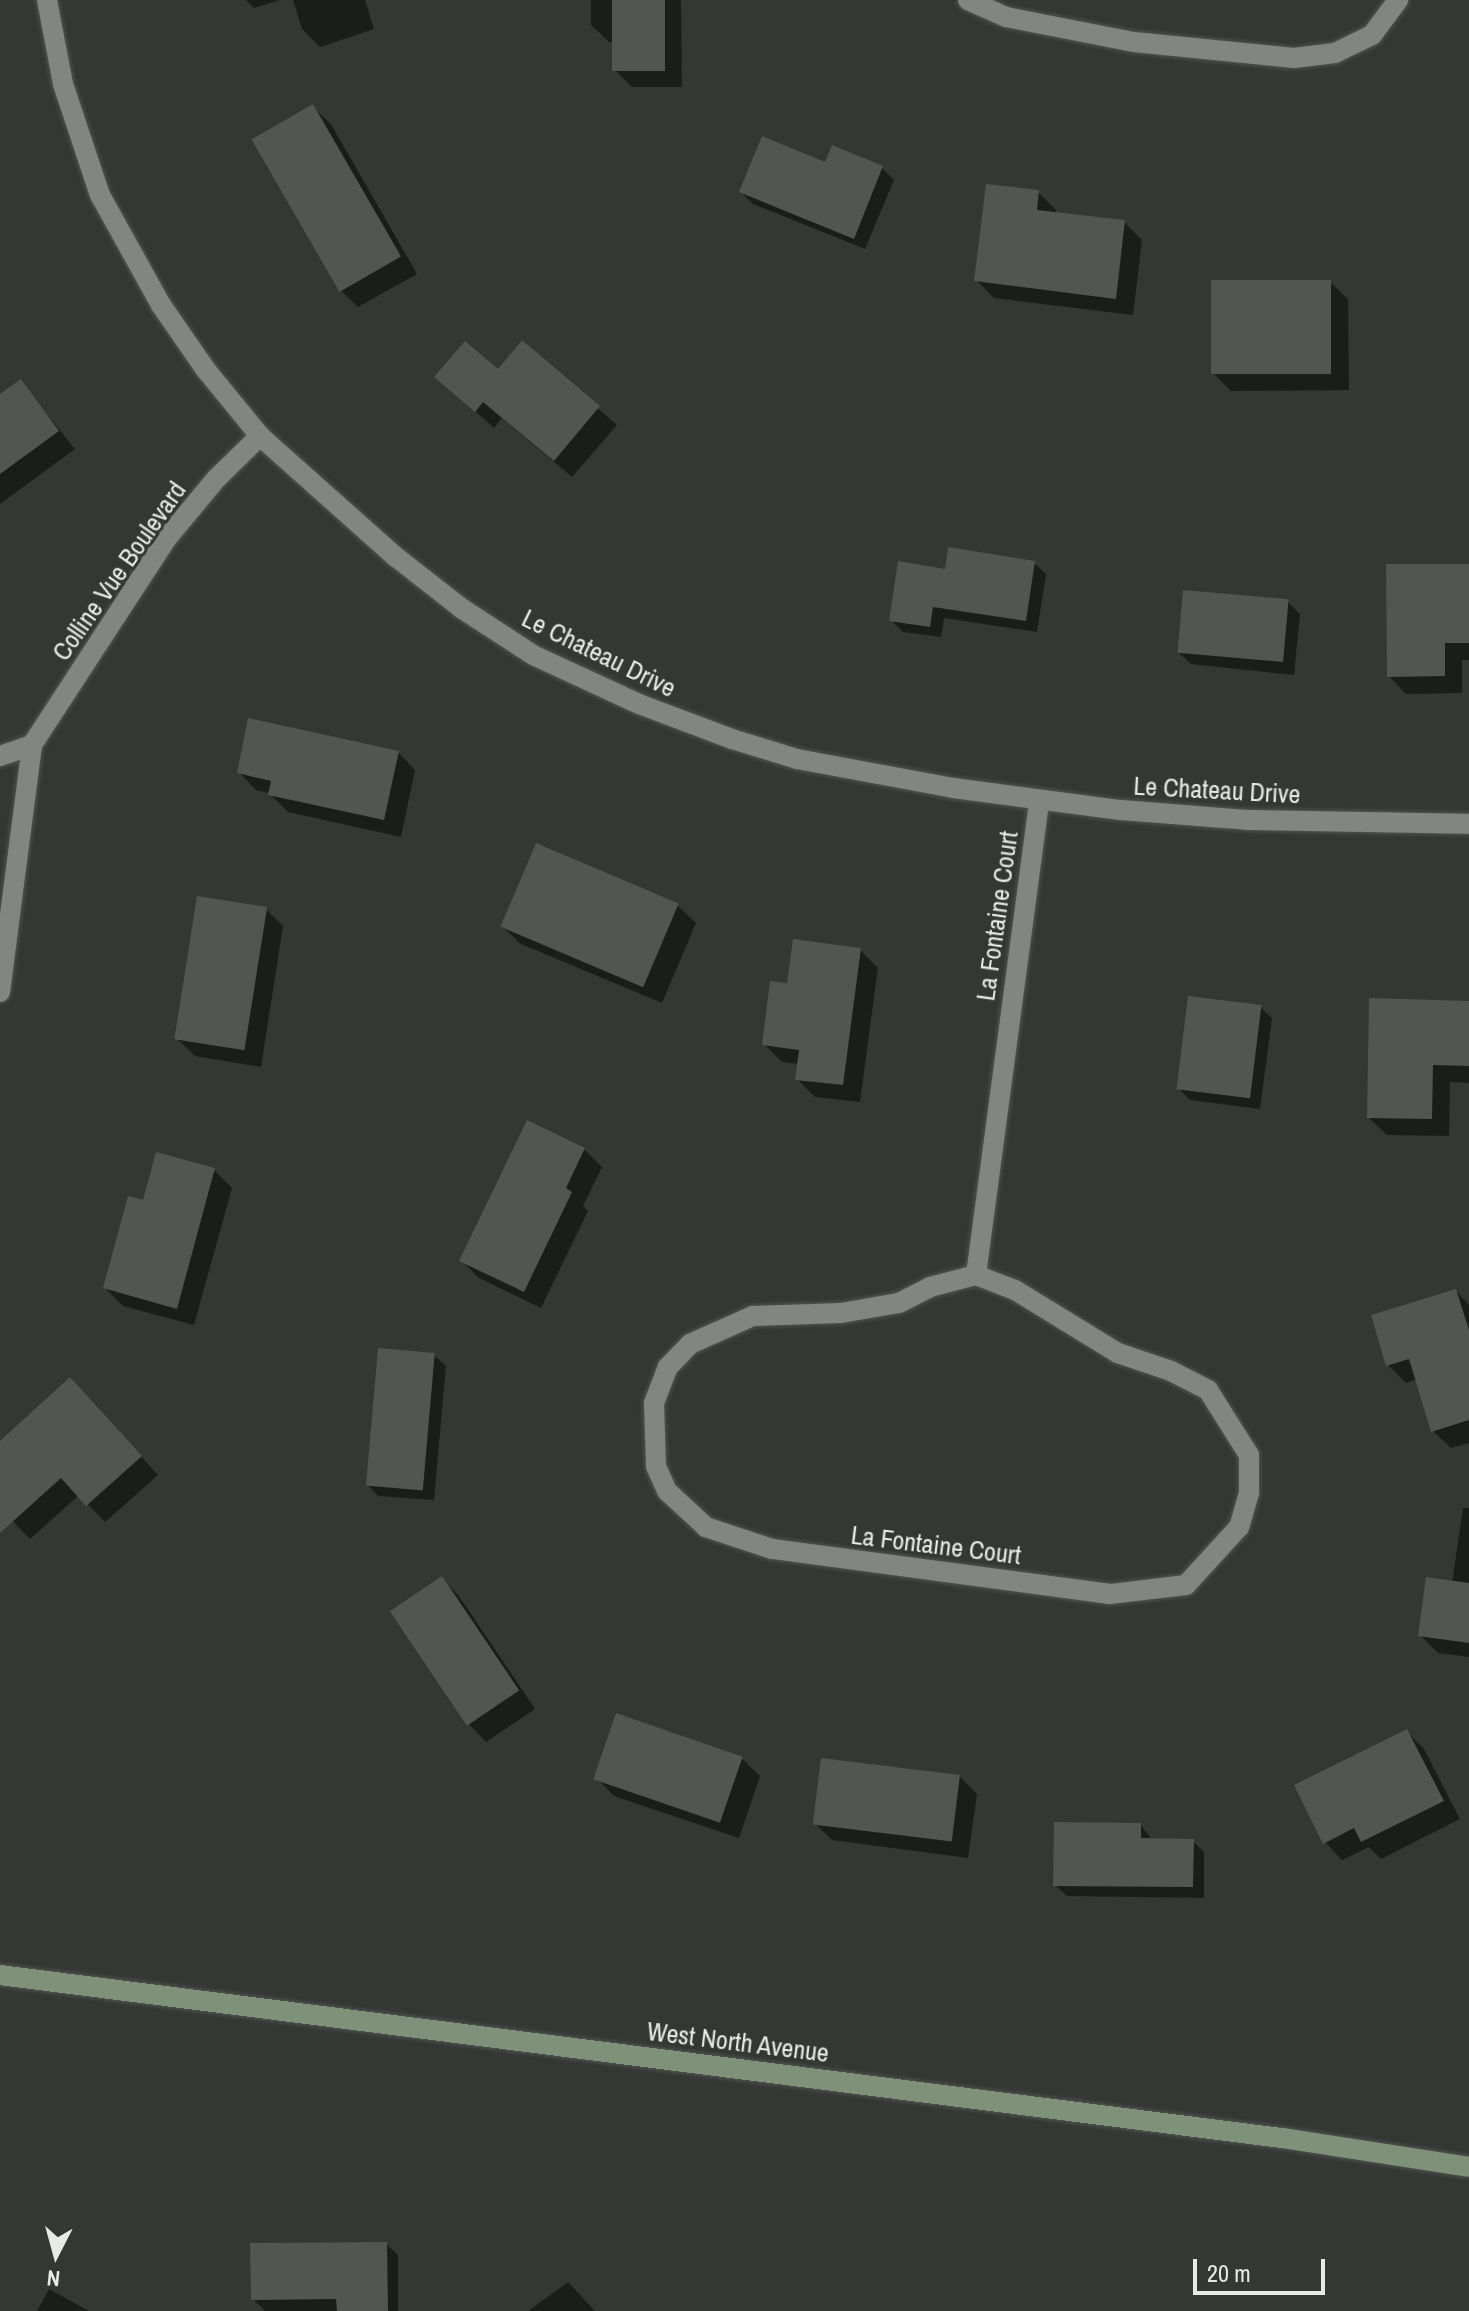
<!DOCTYPE html>
<html>
<head>
<meta charset="utf-8">
<style>
  body { margin:0 }
  #map { position:relative; width:1469px; height:2311px; overflow:hidden; background:#343734; font-family:"Archivo Narrow",sans-serif }
  div>[style] { position:absolute }
  .shadow>* { inset:0; background:#0007 }
  .building>* { inset:0; background:#525551; transform-origin:0 0 }
  .roads { filter:drop-shadow(0 0 2px #515450) drop-shadow(0 0 2px #515450) }
  .minor>* { height:20px; margin:-10px; padding:0 10px; transform-origin:10px; border-radius:10px; background:#828581 }
  .secondary>* { height:20px; margin:-10px; padding:0 10px; transform-origin:10px; border-radius:10px; background:#7e9279 }
  span { translate:-50% -50%; white-space:nowrap; text-align:center; line-height:1.15; -webkit-text-stroke:6px #343734; paint-order:stroke }
  .street-label { font-size:26px; color:#e8eae7 }
  .north { position:absolute; left:16px; top:2215px; width:80px; height:80px; -webkit-text-stroke:6px #343734; paint-order:stroke; rotate:186deg; font-size:22px; font-weight:700; line-height:32px; text-align:center; color:#e8eae7 }
  .north::after { content:''; display:block; margin:auto; width:28px; height:36px; background:#e8eae7; clip-path:polygon(50% 0,100% 100%,50% 72%,0 100%) }
  .scale { position:absolute; left:1193px; top:2259px; width:132px; height:36px; box-sizing:border-box; border:4px solid #e8eae7; border-top:0; padding-left:10px; font-size:24px; line-height:28px; white-space:nowrap; color:#e8eae7; -webkit-text-stroke:6px #343734; paint-order:stroke }
</style>
</head>
<body>
<div id="map">
  <div class="shadow">
    <i style="clip-path:polygon(246px 0,280px 0,254px 8px)"></i>
    <i style="clip-path:polygon(293px 0,365px 0,374px 29px,320px 47px,302px 29px)"></i>
    <i style="clip-path:polygon(591px 0,681px 0,682px 87px,632px 87px,615px 70px,615px 42px,609px 42px,591px 25px)"></i>
    <i style="clip-path:polygon(313px 107px,331px 124px,417px 274px,358px 307px,340px 290px)"></i>
    <i style="clip-path:polygon(826px 165px,882px 168px,894px 180px,865px 249px,753px 204px,741px 192px)"></i>
    <i style="clip-path:polygon(1038px 192px,1056px 210px,1056px 214px,1124px 222px,1142px 240px,1133px 315px,994px 298px,976px 280px)"></i>
    <i style="clip-path:polygon(1330px 282px,1348px 299px,1349px 390px,1231px 391px,1213px 373px)"></i>
    <i style="clip-path:polygon(522px 343px,617px 425px,572px 477px,502px 418px,494px 428px,437px 377px,498px 371px)"></i>
    <i style="clip-path:polygon(21px 382px,75px 449px,0 504px,0 397px)"></i>
    <i style="clip-path:polygon(1034px 563px,1046px 574px,1037px 632px,944px 618px,941px 637px,903px 632px,891px 620px,946px 571px)"></i>
    <i style="clip-path:polygon(1469px 566px,1469px 660px,1462px 660px,1462px 693px,1406px 694px,1389px 676px)"></i>
    <i style="clip-path:polygon(1288px 602px,1300px 614px,1294px 675px,1191px 664px,1179px 653px)"></i>
    <i style="clip-path:polygon(398px 752px,415px 770px,401px 837px,288px 812px,269px 793px,256px 790px,239px 772px)"></i>
    <i style="clip-path:polygon(678px 906px,696px 923px,662px 1003px,521px 944px,503px 927px)"></i>
    <i style="clip-path:polygon(266px 909px,283px 926px,261px 1067px,195px 1056px,177px 1039px)"></i>
    <i style="clip-path:polygon(860px 950px,878px 968px,860px 1102px,815px 1097px,797px 1079px,799px 1064px,782px 1062px,764px 1044px,789px 986px)"></i>
    <i style="clip-path:polygon(1469px 1003px,1469px 1083px,1450px 1082px,1449px 1136px,1387px 1135px,1369px 1118px)"></i>
    <i style="clip-path:polygon(1260px 1007px,1272px 1018px,1260px 1109px,1190px 1100px,1178px 1088px)"></i>
    <i style="clip-path:polygon(584px 1149px,602px 1167px,583px 1206px,588px 1211px,541px 1308px,479px 1278px,461px 1260px)"></i>
    <i style="clip-path:polygon(214px 1170px,232px 1188px,194px 1325px,123px 1306px,105px 1288px)"></i>
    <i style="clip-path:polygon(1456px 1291px,1469px 1305px,1469px 1443px,1451px 1448px,1433px 1431px,1417px 1379px,1406px 1383px,1388px 1365px)"></i>
    <i style="clip-path:polygon(434px 1355px,446px 1366px,434px 1500px,378px 1496px,367px 1484px)"></i>
    <i style="clip-path:polygon(88px 1398px,158px 1475px,105px 1522px,79px 1495px,30px 1539px,0 1508px,0 1444px)"></i>
    <i style="clip-path:polygon(1463px 1508px,1469px 1508px,1469px 1657px,1438px 1653px,1420px 1635px,1452px 1583px)"></i>
    <i style="clip-path:polygon(442px 1579px,459px 1596px,535px 1709px,486px 1742px,469px 1724px)"></i>
    <i style="clip-path:polygon(1407px 1732px,1424px 1749px,1460px 1819px,1381px 1859px,1369px 1847px,1342px 1860px,1325px 1842px)"></i>
    <i style="clip-path:polygon(742px 1759px,760px 1776px,739px 1838px,614px 1796px,597px 1778px)"></i>
    <i style="clip-path:polygon(959px 1776px,977px 1794px,968px 1858px,832px 1840px,814px 1823px)"></i>
    <i style="clip-path:polygon(1141px 1825px,1152px 1840px,1193px 1841px,1204px 1852px,1204px 1898px,1067px 1896px,1055px 1885px)"></i>
    <i style="clip-path:polygon(386px 2244px,398px 2255px,398px 2311px,265px 2311px,253px 2299px)"></i>
    <i style="clip-path:polygon(568px 2282px,595px 2311px,528px 2311px)"></i>
    <i style="clip-path:polygon(49px 2289px,89px 2311px,37px 2311px)"></i>
  </div>
  <div class="building">
    <i style="left:612px;top:0;width:53px;height:71px"></i>
    <i style="left:313px;top:104px;width:176px;height:71px;rotate:60deg"></i>
    <i style="clip-path:polygon(762px 136px,825px 162px,832px 145px,883px 166px,854px 239px,739px 192px)"></i>
    <i style="clip-path:polygon(986px 184px,1039px 190px,1037px 210px,1125px 220px,1116px 299px,974px 281px)"></i>
    <i style="left:1211px;top:280px;width:120px;height:94px"></i>
    <i style="clip-path:polygon(522px 340px,600px 406px,554px 461px,483px 402px,475px 412px,434px 377px,465px 341px,498px 369px)"></i>
    <i style="clip-path:polygon(21px 379px,59px 431px,0 474px,0 394px)"></i>
    <i style="clip-path:polygon(948px 547px,1035px 561px,1026px 621px,933px 607px,930px 627px,889px 621px,898px 561px,945px 569px)"></i>
    <i style="clip-path:polygon(1386px 564px,1469px 564px,1469px 643px,1445px 643px,1445px 676px,1387px 677px)"></i>
    <i style="left:1183px;top:590px;width:106px;height:63px;rotate:5deg"></i>
    <i style="clip-path:polygon(248px 718px,399px 751px,384px 820px,268px 795px,271px 781px,237px 773px)"></i>
    <i style="left:536px;top:843px;width:155px;height:91px;rotate:23deg"></i>
    <i style="left:197px;top:896px;width:71px;height:145px;rotate:9deg"></i>
    <i style="clip-path:polygon(793px 939px,861px 948px,843px 1085px,795px 1080px,799px 1050px,762px 1045px,770px 981px,787px 983px)"></i>
    <i style="left:1188px;top:996px;width:74px;height:94px;rotate:7deg"></i>
    <i style="clip-path:polygon(1369px 998px,1469px 1001px,1469px 1066px,1433px 1065px,1432px 1119px,1367px 1118px)"></i>
    <i style="clip-path:polygon(527px 1120px,585px 1148px,566px 1188px,572px 1192px,524px 1292px,459px 1261px)"></i>
    <i style="clip-path:polygon(156px 1152px,215px 1168px,177px 1309px,103px 1288px,128px 1196px,143px 1200px)"></i>
    <i style="clip-path:polygon(1456px 1289px,1469px 1330px,1469px 1420px,1431px 1432px,1409px 1359px,1386px 1366px,1371px 1315px)"></i>
    <i style="left:378px;top:1348px;width:57px;height:138px;rotate:5deg"></i>
    <i style="clip-path:polygon(70px 1377px,142px 1456px,86px 1506px,61px 1478px,0 1533px,0 1441px)"></i>
    <i style="left:442px;top:1576px;width:138px;height:63px;rotate:56deg"></i>
    <i style="clip-path:polygon(1426px 1577px,1469px 1583px,1469px 1643px,1418px 1636px)"></i>
    <i style="left:616px;top:1713px;width:134px;height:70px;rotate:19deg"></i>
    <i style="clip-path:polygon(1407px 1729px,1444px 1801px,1361px 1842px,1354px 1828px,1323px 1844px,1294px 1785px)"></i>
    <i style="left:821px;top:1758px;width:140px;height:67px;rotate:7deg"></i>
    <i style="clip-path:polygon(1054px 1822px,1141px 1823px,1141px 1838px,1194px 1839px,1193px 1887px,1053px 1886px)"></i>
    <i style="clip-path:polygon(387px 2242px,388px 2311px,337px 2311px,336px 2299px,251px 2300px,250px 2243px)"></i>
  </div>
  <div class="roads">
    <div class="minor">
      <i style="left:47px;top:0;width:86px;rotate:79.2deg"></i>
      <i style="left:63px;top:84px;width:117px;rotate:71.6deg"></i>
      <i style="left:100px;top:195px;width:126px;rotate:61deg"></i>
      <i style="left:161px;top:305px;width:79px;rotate:55.3deg"></i>
      <i style="left:206px;top:370px;width:85px;rotate:50.7deg"></i>
      <i style="left:260px;top:436px;width:182px;rotate:41.7deg"></i>
      <i style="left:396px;top:557px;width:83px;rotate:38.1deg"></i>
      <i style="left:461px;top:608px;width:86px;rotate:33.1deg"></i>
      <i style="left:533px;top:655px;width:117px;rotate:24.8deg"></i>
      <i style="left:639px;top:704px;width:99px;rotate:20.6deg"></i>
      <i style="left:732px;top:739px;width:68px;rotate:17.1deg"></i>
      <i style="left:797px;top:759px;width:159px;rotate:10.5deg"></i>
      <i style="left:953px;top:788px;width:169px;rotate:7.5deg"></i>
      <i style="left:1121px;top:810px;width:126px;rotate:4.5deg"></i>
      <i style="left:1247px;top:820px;width:222px;rotate:1deg"></i>
      <i style="left:968px;top:0;width:42px;rotate:24.1deg"></i>
      <i style="left:1006px;top:17px;width:130px;rotate:11.1deg"></i>
      <i style="left:1134px;top:42px;width:161px;rotate:5.7deg"></i>
      <i style="left:1294px;top:58px;width:41px;rotate:-7deg"></i>
      <i style="left:1335px;top:53px;width:41px;rotate:-25.9deg"></i>
      <i style="left:1372px;top:35px;width:44px;rotate:-53.4deg"></i>
      <i style="left:0;top:756px;width:34px;rotate:-19deg"></i>
      <i style="left:0;top:992px;width:249px;rotate:-82.6deg"></i>
      <i style="left:32px;top:745px;width:247px;rotate:-56.9deg"></i>
      <i style="left:167px;top:538px;width:77px;rotate:-50.3deg"></i>
      <i style="left:216px;top:479px;width:62px;rotate:-44.3deg"></i>
      <i style="left:976px;top:1275px;width:42px;rotate:21deg"></i>
      <i style="left:1015px;top:1290px;width:121px;rotate:31.5deg"></i>
      <i style="left:1118px;top:1353px;width:56px;rotate:18.8deg"></i>
      <i style="left:1171px;top:1371px;width:42px;rotate:27.2deg"></i>
      <i style="left:1208px;top:1390px;width:77px;rotate:57.8deg"></i>
      <i style="left:1249px;top:1455px;width:38px;rotate:90deg"></i>
      <i style="left:1249px;top:1493px;width:35px;rotate:106deg"></i>
      <i style="left:1239px;top:1527px;width:79px;rotate:132.4deg"></i>
      <i style="left:1186px;top:1585px;width:77px;rotate:173.2deg"></i>
      <i style="left:1110px;top:1594px;width:341px;rotate:-172.4deg"></i>
      <i style="left:772px;top:1549px;width:70px;rotate:-161.6deg"></i>
      <i style="left:706px;top:1527px;width:53px;rotate:-137.3deg"></i>
      <i style="left:667px;top:1491px;width:27px;rotate:-114deg"></i>
      <i style="left:656px;top:1466px;width:63px;rotate:-91.8deg"></i>
      <i style="left:654px;top:1403px;width:39px;rotate:-69deg"></i>
      <i style="left:668px;top:1367px;width:32px;rotate:-46deg"></i>
      <i style="left:690px;top:1344px;width:69px;rotate:-24deg"></i>
      <i style="left:753px;top:1316px;width:88px;rotate:-2deg"></i>
      <i style="left:841px;top:1313px;width:59px;rotate:-9.8deg"></i>
      <i style="left:899px;top:1303px;width:35px;rotate:-27deg"></i>
      <i style="left:930px;top:1287px;width:48px;rotate:-14.6deg"></i>
      <i style="left:976px;top:1275px;width:478px;rotate:-82.4deg"></i>
    </div>
    <div class="secondary">
      <i style="left:0;top:1975px;width:1292px;rotate:7.25deg"></i>
      <i style="left:1282px;top:2138px;width:189px;rotate:8.8deg"></i>
    </div>
  </div>
  <div class="street-label">
    <span style="left:119px;top:571px;rotate:-55deg">Colline Vue Boulevard</span>
    <span style="left:599px;top:653px;rotate:26deg">Le Chateau Drive</span>
    <span style="left:1217px;top:790px;rotate:3deg">Le Chateau Drive</span>
    <span style="left:997px;top:916px;rotate:-82deg">La Fontaine Court</span>
    <span style="left:936px;top:1545px;rotate:7deg">La Fontaine Court</span>
    <span style="left:738px;top:2042px;rotate:7deg">West North Avenue</span>
  </div>
  <div class="north">N</div>
  <div class="scale">20 m</div>
</div>
</body>
</html>
